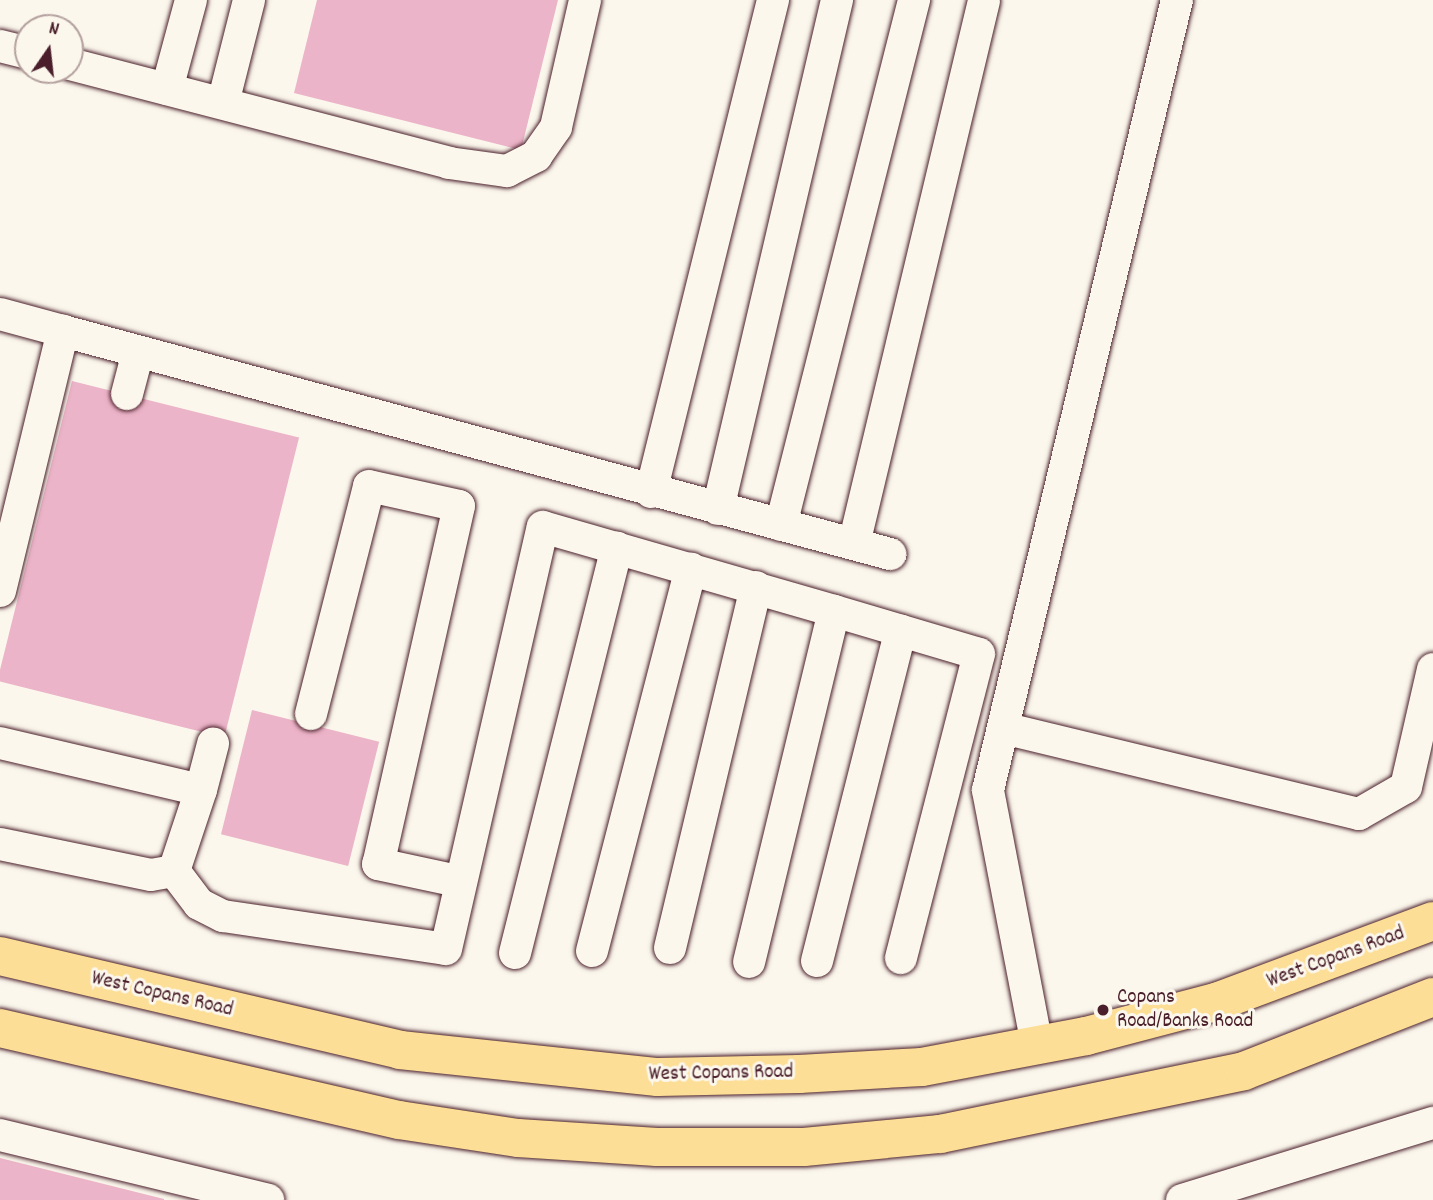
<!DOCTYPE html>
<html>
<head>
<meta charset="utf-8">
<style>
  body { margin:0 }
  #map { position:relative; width:1433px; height:1200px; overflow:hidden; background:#fbf7ec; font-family:Dekko,sans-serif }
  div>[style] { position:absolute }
  .building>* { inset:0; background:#ecb4c8; transform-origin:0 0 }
  .roads { filter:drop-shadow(0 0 2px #4a1f2b) drop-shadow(0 0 2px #4a1f2b) }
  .minor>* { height:32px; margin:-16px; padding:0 16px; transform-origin:16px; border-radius:16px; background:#fbf7ec }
  .major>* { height:38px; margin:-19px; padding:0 19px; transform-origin:19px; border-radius:19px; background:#fcde96 }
  .dots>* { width:19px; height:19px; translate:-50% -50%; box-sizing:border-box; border:4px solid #fbf7ec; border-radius:50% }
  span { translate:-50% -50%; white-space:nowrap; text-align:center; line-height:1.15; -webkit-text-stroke:6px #fbf7ec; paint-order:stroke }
  .street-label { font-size:21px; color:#4a1f2b }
  .poi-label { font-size:21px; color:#4a1f2b }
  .left { translate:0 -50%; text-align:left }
  .north { position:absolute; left:14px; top:14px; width:70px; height:70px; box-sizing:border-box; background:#fbf7ec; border:2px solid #b4a19f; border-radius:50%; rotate:14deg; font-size:19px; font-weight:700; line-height:28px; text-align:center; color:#4a1f2b }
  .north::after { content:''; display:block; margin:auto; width:24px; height:32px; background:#4a1f2b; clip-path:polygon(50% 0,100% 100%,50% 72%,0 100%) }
</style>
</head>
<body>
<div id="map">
  <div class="building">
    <i style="clip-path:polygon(317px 0,558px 0,521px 150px,294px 93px)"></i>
    <i style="left:72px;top:381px;width:234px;height:309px;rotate:14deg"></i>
    <i style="left:252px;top:710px;width:131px;height:128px;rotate:14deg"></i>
    <i style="clip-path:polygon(0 1158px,164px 1199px,164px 1200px,0 1200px)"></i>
  </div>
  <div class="roads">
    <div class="minor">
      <i style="left:0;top:46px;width:29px;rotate:14deg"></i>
      <i style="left:70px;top:64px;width:392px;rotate:14.6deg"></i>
      <i style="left:449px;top:163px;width:59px;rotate:7.9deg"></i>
      <i style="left:507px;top:171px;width:33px;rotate:-27deg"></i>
      <i style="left:536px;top:156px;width:35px;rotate:-55deg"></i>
      <i style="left:556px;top:127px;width:130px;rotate:-77.1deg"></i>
      <i style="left:167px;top:89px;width:92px;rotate:-74.9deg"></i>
      <i style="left:223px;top:103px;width:106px;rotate:-75.8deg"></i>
      <i style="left:0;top:314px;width:65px;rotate:15.1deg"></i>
      <i style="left:127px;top:394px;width:43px;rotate:-75.3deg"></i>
      <i style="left:651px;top:492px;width:507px;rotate:-76.07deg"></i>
      <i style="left:718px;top:509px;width:523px;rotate:-76.84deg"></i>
      <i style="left:781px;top:525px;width:542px;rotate:-75.78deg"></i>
      <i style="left:854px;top:544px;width:558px;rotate:-76.54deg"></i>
      <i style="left:0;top:591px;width:268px;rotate:-76.4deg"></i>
      <i style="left:63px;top:331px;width:857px;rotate:15.09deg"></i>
      <i style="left:834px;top:611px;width:151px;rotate:16.5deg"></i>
      <i style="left:979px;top:654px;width:314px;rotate:104.4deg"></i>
      <i style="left:311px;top:714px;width:235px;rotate:-75.7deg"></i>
      <i style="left:369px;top:486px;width:92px;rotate:12.5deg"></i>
      <i style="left:459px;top:506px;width:367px;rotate:102.7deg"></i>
      <i style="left:378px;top:864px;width:82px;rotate:12deg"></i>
      <i style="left:1003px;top:728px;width:366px;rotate:13.6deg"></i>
      <i style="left:1359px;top:814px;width:54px;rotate:-29.9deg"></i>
      <i style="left:1406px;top:787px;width:121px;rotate:-77.1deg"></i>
      <i style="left:0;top:743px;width:206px;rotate:13.2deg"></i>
      <i style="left:201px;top:790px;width:48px;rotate:-75.4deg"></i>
      <i style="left:0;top:844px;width:154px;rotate:11.6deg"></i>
      <i style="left:151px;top:875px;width:23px;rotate:-10deg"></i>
      <i style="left:174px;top:871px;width:41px;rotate:52.9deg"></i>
      <i style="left:199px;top:904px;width:27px;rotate:27deg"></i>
      <i style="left:223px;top:916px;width:225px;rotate:8.4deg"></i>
      <i style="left:446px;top:949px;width:433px;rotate:-77.1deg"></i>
      <i style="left:543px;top:527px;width:303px;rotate:16.1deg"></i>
      <i style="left:834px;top:611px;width:361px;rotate:103.6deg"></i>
      <i style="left:174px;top:871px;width:85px;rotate:-71.6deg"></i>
      <i style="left:670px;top:948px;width:371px;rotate:-76.6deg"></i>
      <i style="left:592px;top:951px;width:395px;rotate:-75.5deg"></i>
      <i style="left:515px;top:953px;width:418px;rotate:-75.9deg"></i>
      <i style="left:817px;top:961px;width:341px;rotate:-75.8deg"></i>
      <i style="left:1037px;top:1045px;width:260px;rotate:-100.9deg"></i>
      <i style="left:988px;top:790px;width:812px;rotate:-76.55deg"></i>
      <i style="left:0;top:1135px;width:276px;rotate:13.6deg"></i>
      <i style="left:1182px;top:1200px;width:263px;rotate:-17.1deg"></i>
    </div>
    <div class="major">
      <i style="left:0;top:956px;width:411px;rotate:13.2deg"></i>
      <i style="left:400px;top:1050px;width:259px;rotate:6deg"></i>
      <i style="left:658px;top:1077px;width:141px;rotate:-1.2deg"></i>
      <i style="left:799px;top:1074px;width:123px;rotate:-3.3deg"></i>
      <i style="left:922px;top:1067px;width:167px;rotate:-10.7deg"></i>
      <i style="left:1086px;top:1036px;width:138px;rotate:-14.7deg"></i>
      <i style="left:1219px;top:1001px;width:228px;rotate:-20.5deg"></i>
      <i style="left:0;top:1028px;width:409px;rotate:13deg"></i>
      <i style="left:399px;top:1120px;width:120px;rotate:8.6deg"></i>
      <i style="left:518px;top:1138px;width:139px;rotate:3.7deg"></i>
      <i style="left:657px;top:1147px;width:147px"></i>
      <i style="left:804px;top:1147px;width:137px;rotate:-5.5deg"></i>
      <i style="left:940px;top:1134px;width:310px;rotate:-11.7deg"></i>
      <i style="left:1244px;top:1071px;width:203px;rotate:-21.4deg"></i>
    </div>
  </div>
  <div class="dots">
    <i style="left:1103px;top:1010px;background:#4a1f2b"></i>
  </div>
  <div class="street-label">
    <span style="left:1336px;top:958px;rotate:-20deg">West Copans Road</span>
    <span style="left:162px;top:995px;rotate:13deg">West Copans Road</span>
    <span style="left:721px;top:1074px;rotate:-1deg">West Copans Road</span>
  </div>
  <div class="poi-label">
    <span class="left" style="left:1117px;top:1010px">Copans<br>Road/Banks Road</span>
  </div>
  <div class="north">N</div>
</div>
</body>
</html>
